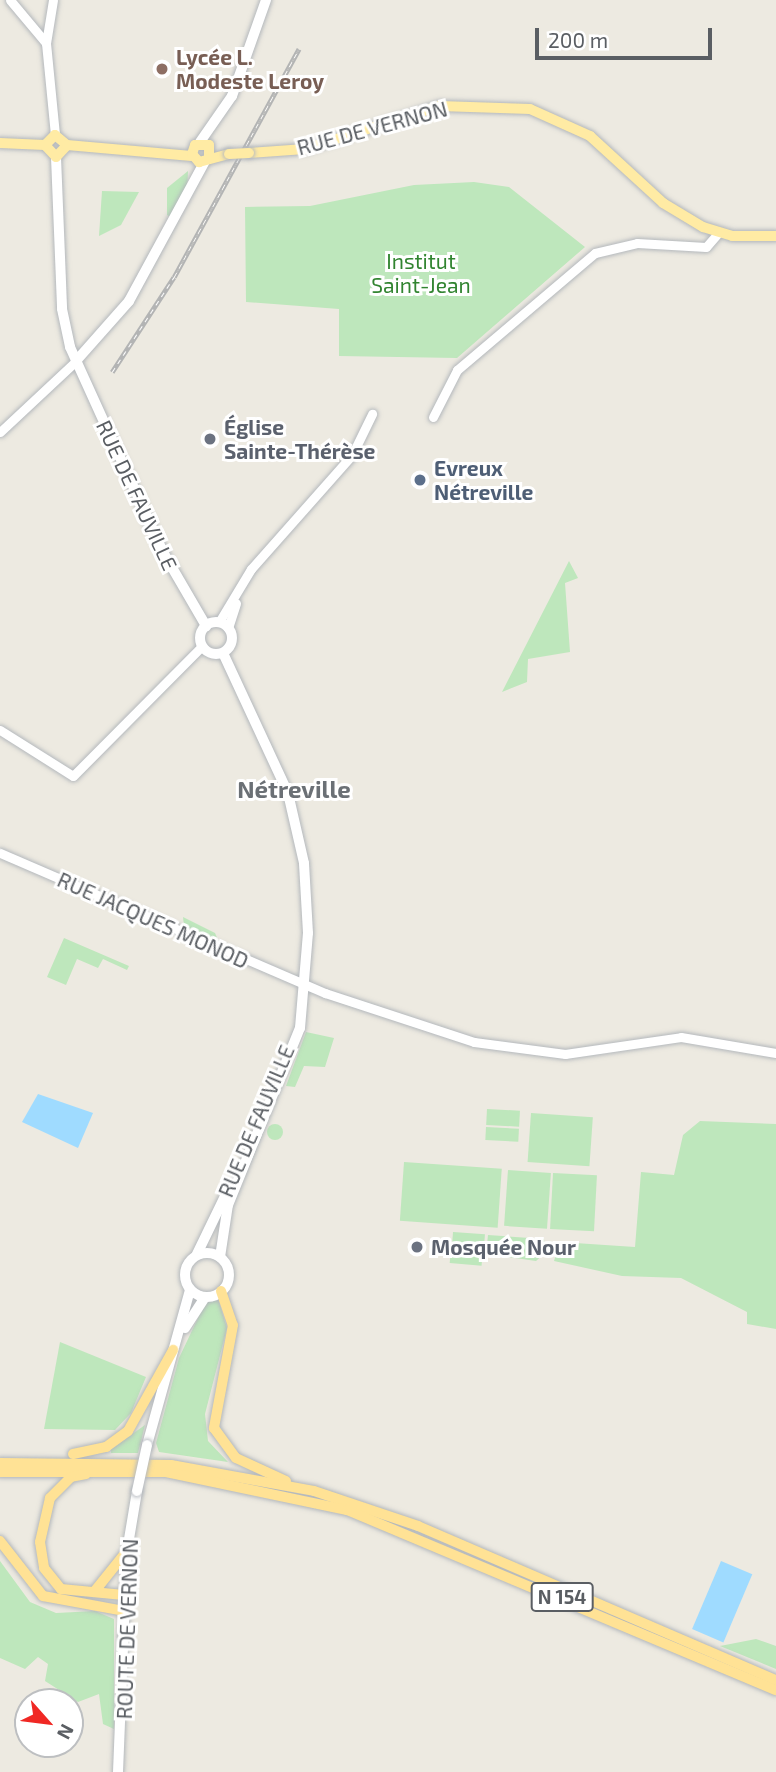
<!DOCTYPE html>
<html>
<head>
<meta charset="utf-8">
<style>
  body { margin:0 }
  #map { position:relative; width:776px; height:1772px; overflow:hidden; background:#edeae1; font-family:"Exo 2",sans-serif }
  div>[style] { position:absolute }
  .green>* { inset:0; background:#bee7bc; transform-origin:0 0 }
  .round { border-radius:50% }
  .water>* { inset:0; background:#9fdbff; transform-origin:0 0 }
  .roads { filter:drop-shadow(0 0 2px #b4b8bc) drop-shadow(0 0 2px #b4b8bc) }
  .tertiary>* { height:9px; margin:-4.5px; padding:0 4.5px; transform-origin:4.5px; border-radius:4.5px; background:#fff }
  .secondary>* { height:10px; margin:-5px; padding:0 5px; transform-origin:5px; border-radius:5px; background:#fff }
  .secondary>.ring { margin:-5px; padding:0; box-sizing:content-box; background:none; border:10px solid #fff; border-radius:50% }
  .primary>* { height:10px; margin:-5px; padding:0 5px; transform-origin:5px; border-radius:5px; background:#ffeba4 }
  .trunk>* { height:10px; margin:-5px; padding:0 5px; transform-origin:5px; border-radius:5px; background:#ffe295 }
  .rail>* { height:4.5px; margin-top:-2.25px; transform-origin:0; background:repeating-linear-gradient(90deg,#fff 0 5px,#b3b4b4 0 10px); box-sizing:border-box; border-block:2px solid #b3b4b4 }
  .bridges { filter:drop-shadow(0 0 2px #b5b9bf) drop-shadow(0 0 2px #b5b9bf) }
  .secondary-bridge>* { height:10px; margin:-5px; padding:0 5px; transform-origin:5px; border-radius:5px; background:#fff }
  .primary-bridge>* { height:10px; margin:-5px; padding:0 5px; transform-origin:5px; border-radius:5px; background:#ffeba4 }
  .dots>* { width:19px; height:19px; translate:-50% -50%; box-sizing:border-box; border:4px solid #fff; border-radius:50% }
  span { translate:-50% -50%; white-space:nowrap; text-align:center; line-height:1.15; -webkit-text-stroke:6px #fff; paint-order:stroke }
  .shield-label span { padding:2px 5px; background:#fff; border:2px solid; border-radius:5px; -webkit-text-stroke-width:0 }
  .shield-label { font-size:19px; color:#5a5e63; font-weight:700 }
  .education-label { font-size:21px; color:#785e54; font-weight:700 }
  .left { translate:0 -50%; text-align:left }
  .street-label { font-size:21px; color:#5a5e63 }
  .park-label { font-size:21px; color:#318430 }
  .worship-label { font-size:21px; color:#5b616d; font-weight:700 }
  .service-label { font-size:21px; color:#4e5e75; font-weight:700 }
  .quarter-label { font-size:24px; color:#6b7075; font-weight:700 }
  .north { position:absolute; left:14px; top:1688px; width:70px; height:70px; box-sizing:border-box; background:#fff; border:2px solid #bdbfc1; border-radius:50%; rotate:118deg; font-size:19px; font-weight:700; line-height:28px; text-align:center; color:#5a5e63 }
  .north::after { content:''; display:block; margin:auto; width:24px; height:32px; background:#f02824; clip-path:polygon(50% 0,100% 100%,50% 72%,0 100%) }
  .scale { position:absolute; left:535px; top:28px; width:177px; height:32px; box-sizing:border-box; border:4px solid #5a5e63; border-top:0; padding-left:9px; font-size:21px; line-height:24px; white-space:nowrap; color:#5a5e63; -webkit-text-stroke:5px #fff; paint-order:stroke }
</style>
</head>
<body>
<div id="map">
  <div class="green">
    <i style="clip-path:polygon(188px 171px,187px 194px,173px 219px,167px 215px,167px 188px)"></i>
    <i style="clip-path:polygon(474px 182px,509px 187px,585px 247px,457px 358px,339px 356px,339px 309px,246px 302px,245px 207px,310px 206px,414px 185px)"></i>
    <i style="clip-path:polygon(102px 191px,139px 192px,121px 225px,99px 236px)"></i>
    <i style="clip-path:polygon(569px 561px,578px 578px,565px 583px,570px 652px,528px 659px,527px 682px,502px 692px)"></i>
    <i style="clip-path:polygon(183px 917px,215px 933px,219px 942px,184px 926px)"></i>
    <i style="clip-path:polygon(64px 938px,129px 966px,127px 970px,103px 959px,98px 968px,77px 959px,66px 985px,47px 977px)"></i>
    <i style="clip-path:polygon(306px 1032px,334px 1038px,325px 1067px,304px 1066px,295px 1087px,286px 1086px)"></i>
    <i style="left:487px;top:1109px;width:33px;height:16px;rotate:3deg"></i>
    <i style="left:531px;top:1113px;width:62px;height:49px;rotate:4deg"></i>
    <i style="clip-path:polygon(700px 1121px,776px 1124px,776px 1329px,747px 1324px,747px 1312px,681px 1278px,622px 1276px,554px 1261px,560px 1242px,635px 1247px,641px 1172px,674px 1175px,683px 1135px)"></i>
    <i class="round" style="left:267px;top:1124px;width:16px;height:16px"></i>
    <i style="left:486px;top:1127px;width:33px;height:13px;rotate:3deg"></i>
    <i style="left:404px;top:1162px;width:98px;height:59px;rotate:4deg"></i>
    <i style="left:508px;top:1170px;width:43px;height:56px;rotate:4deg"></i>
    <i style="left:553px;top:1173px;width:44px;height:56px;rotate:3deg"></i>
    <i style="left:453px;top:1232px;width:32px;height:15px;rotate:4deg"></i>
    <i style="clip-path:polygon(488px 1235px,544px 1239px,545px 1253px,536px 1261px,486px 1254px)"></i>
    <i style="left:451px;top:1248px;width:32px;height:15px;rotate:5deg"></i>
    <i style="clip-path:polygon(207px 1299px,218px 1299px,227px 1328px,205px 1414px,208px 1441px,228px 1462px,159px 1452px,156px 1443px,179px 1358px)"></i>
    <i style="clip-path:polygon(60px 1342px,146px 1377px,131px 1413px,115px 1430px,44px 1429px)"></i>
    <i style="clip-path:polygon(145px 1425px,138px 1453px,111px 1453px,111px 1449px)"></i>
    <i style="clip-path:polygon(0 1561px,30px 1602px,56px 1613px,95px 1611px,114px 1619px,114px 1729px,103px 1724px,99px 1694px,78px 1702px,45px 1681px,48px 1664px,38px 1657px,25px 1669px,0 1658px)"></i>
    <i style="clip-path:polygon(756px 1639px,776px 1646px,776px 1669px,720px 1646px)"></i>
  </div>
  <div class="water">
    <i style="clip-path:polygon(38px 1094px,93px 1113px,78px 1148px,22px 1122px)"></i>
    <i style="left:721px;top:1561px;width:34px;height:74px;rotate:23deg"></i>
  </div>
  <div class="roads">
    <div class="tertiary">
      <i style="left:10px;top:0;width:56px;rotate:50.1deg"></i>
      <i style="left:53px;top:0;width:44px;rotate:99.2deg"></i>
      <i style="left:46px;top:43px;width:92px;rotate:84.4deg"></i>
      <i style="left:433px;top:417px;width:53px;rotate:-62.9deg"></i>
      <i style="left:457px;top:370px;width:181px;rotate:-40.3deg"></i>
      <i style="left:595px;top:253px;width:43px;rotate:-13.4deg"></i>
      <i style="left:637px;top:243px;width:69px;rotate:3.3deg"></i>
      <i style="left:706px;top:247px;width:20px;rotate:-49deg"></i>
      <i style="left:0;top:432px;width:104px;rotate:-43.1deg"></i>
      <i style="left:219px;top:622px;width:62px;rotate:-58.9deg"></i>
      <i style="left:251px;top:569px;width:152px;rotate:-48.5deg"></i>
      <i style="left:352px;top:455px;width:46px;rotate:-64deg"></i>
      <i style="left:228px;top:628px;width:26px;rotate:-72deg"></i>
      <i style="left:0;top:730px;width:86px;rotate:32.2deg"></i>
      <i style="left:73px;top:776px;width:183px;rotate:-45.2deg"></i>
      <i style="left:0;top:853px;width:354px;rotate:23.3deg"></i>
      <i style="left:325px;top:993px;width:157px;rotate:18.2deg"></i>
      <i style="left:474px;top:1042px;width:92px;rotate:7.5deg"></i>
      <i style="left:565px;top:1054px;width:117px;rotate:-8.3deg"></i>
      <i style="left:681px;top:1037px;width:96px;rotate:9.6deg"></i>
    </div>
    <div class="secondary">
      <i style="left:200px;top:142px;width:56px;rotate:-55.2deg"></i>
      <i style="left:232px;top:96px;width:102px;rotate:-70.5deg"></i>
      <i style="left:56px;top:157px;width:152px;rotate:87.7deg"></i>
      <i style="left:62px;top:309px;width:39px;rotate:78deg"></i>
      <i style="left:70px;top:347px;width:225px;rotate:65.6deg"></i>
      <i style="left:163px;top:552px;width:86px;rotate:59.8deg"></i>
      <i style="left:76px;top:361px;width:80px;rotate:-48.5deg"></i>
      <i style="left:129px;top:301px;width:159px;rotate:-61.5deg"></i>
      <i class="ring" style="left:200px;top:622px;width:22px;height:22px"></i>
      <i class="ring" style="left:185px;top:1253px;width:34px;height:34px"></i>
      <i style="left:197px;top:1254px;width:67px;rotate:-64.2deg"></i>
      <i style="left:220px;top:1257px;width:53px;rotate:-81.3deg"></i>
      <i style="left:228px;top:1205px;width:191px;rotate:-67.9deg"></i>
      <i style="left:300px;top:1028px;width:95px;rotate:-85.2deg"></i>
      <i style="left:308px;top:933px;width:70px;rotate:-93.3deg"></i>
      <i style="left:304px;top:863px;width:72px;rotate:-102.9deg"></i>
      <i style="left:288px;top:793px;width:154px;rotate:-114.9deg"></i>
      <i style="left:185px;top:1328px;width:37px;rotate:-57deg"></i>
      <i style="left:147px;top:1445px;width:161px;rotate:-74.5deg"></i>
      <i style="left:118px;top:1772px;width:221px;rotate:-87.7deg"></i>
      <i style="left:127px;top:1551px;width:61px;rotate:-80.5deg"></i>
    </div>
    <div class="primary">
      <i style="left:0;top:143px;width:45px;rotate:2.5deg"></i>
      <i style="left:45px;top:145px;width:16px;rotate:47deg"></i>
      <i style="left:56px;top:157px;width:16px;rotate:-47deg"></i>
      <i style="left:45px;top:145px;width:14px;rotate:-45deg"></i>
      <i style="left:55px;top:135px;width:16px;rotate:40deg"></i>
      <i style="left:67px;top:145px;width:125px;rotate:5deg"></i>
      <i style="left:249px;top:153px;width:56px;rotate:-4.1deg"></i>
      <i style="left:305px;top:149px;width:142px;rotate:-17.7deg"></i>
      <i style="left:440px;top:106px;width:90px;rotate:1.9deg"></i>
      <i style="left:530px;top:109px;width:66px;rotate:24.2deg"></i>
      <i style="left:590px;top:136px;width:99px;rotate:42.5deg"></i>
      <i style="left:663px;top:203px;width:47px;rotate:31deg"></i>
      <i style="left:703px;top:227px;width:30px;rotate:17deg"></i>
      <i style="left:732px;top:236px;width:44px"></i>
      <i style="left:209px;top:158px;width:13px;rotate:-90deg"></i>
      <i style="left:209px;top:145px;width:14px;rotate:180deg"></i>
      <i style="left:195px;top:145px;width:9px;rotate:108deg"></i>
      <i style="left:192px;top:154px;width:11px;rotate:49deg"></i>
      <i style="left:199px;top:162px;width:31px;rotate:-15deg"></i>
    </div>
    <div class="trunk">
      <i style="left:221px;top:1291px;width:36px;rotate:71deg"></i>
      <i style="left:233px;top:1325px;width:105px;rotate:100.5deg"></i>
      <i style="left:214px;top:1428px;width:37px;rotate:54deg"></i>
      <i style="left:236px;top:1458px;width:55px;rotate:24.7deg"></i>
      <i style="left:73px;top:1454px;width:34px;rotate:-12deg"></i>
      <i style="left:106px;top:1447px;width:27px;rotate:-36deg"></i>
      <i style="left:128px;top:1431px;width:93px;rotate:-60.9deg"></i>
      <i style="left:0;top:1463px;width:171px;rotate:0.7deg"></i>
      <i style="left:171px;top:1465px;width:145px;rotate:10.3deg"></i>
      <i style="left:314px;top:1491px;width:110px;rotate:18.6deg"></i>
      <i style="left:418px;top:1526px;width:390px;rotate:23.3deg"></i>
      <i style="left:0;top:1472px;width:166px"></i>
      <i style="left:166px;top:1472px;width:185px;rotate:11.9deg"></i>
      <i style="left:347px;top:1510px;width:465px;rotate:22.8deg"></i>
      <i style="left:86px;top:1474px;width:15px;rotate:169deg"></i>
      <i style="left:71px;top:1477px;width:30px;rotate:135deg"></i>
      <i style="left:50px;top:1498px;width:45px;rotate:102.8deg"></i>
      <i style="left:40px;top:1542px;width:26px;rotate:81deg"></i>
      <i style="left:44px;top:1568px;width:27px;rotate:51deg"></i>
      <i style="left:61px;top:1589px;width:63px;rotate:5.4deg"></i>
      <i style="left:0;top:1541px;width:70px;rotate:52deg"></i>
      <i style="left:43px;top:1596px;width:82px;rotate:10.5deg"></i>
      <i style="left:94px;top:1592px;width:53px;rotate:-51.2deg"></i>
    </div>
  </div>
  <div class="rail">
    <i style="left:112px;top:372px;width:113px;rotate:-56.9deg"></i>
    <i style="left:174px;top:277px;width:260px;rotate:-61.3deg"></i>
  </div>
  <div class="bridges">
    <div class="secondary-bridge">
      <i style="left:137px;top:1491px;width:47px;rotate:-77.7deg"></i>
    </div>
    <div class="primary-bridge">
      <i style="left:229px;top:154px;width:20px;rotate:-3deg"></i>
    </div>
  </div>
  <div class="dots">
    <i style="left:162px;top:69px;background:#8d6e63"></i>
    <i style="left:210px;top:439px;background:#6b7280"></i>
    <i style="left:420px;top:480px;background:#5c6f8a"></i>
    <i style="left:417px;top:1247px;background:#6b7280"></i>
  </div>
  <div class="shield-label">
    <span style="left:562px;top:1597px">N 154</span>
  </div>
  <div class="education-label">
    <span class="left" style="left:176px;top:69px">Lycée L.<br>Modeste Leroy</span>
  </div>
  <div class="street-label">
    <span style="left:372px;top:128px;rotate:-15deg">RUE DE VERNON</span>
    <span style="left:137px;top:495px;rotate:65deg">RUE DE FAUVILLE</span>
    <span style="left:153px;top:920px;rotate:24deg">RUE JACQUES MONOD</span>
    <span style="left:256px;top:1121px;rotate:-67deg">RUE DE FAUVILLE</span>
    <span style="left:127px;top:1629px;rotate:-88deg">ROUTE DE VERNON</span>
  </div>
  <div class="park-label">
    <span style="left:421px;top:273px">Institut<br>Saint-Jean</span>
  </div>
  <div class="worship-label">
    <span class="left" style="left:224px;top:439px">Église<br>Sainte-Thérèse</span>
    <span class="left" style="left:431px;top:1247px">Mosquée Nour</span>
  </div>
  <div class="service-label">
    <span class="left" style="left:434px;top:480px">Evreux<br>Nétreville</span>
  </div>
  <div class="quarter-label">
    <span style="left:294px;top:789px">Nétreville</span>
  </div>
  <div class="north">N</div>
  <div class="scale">200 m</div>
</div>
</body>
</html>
